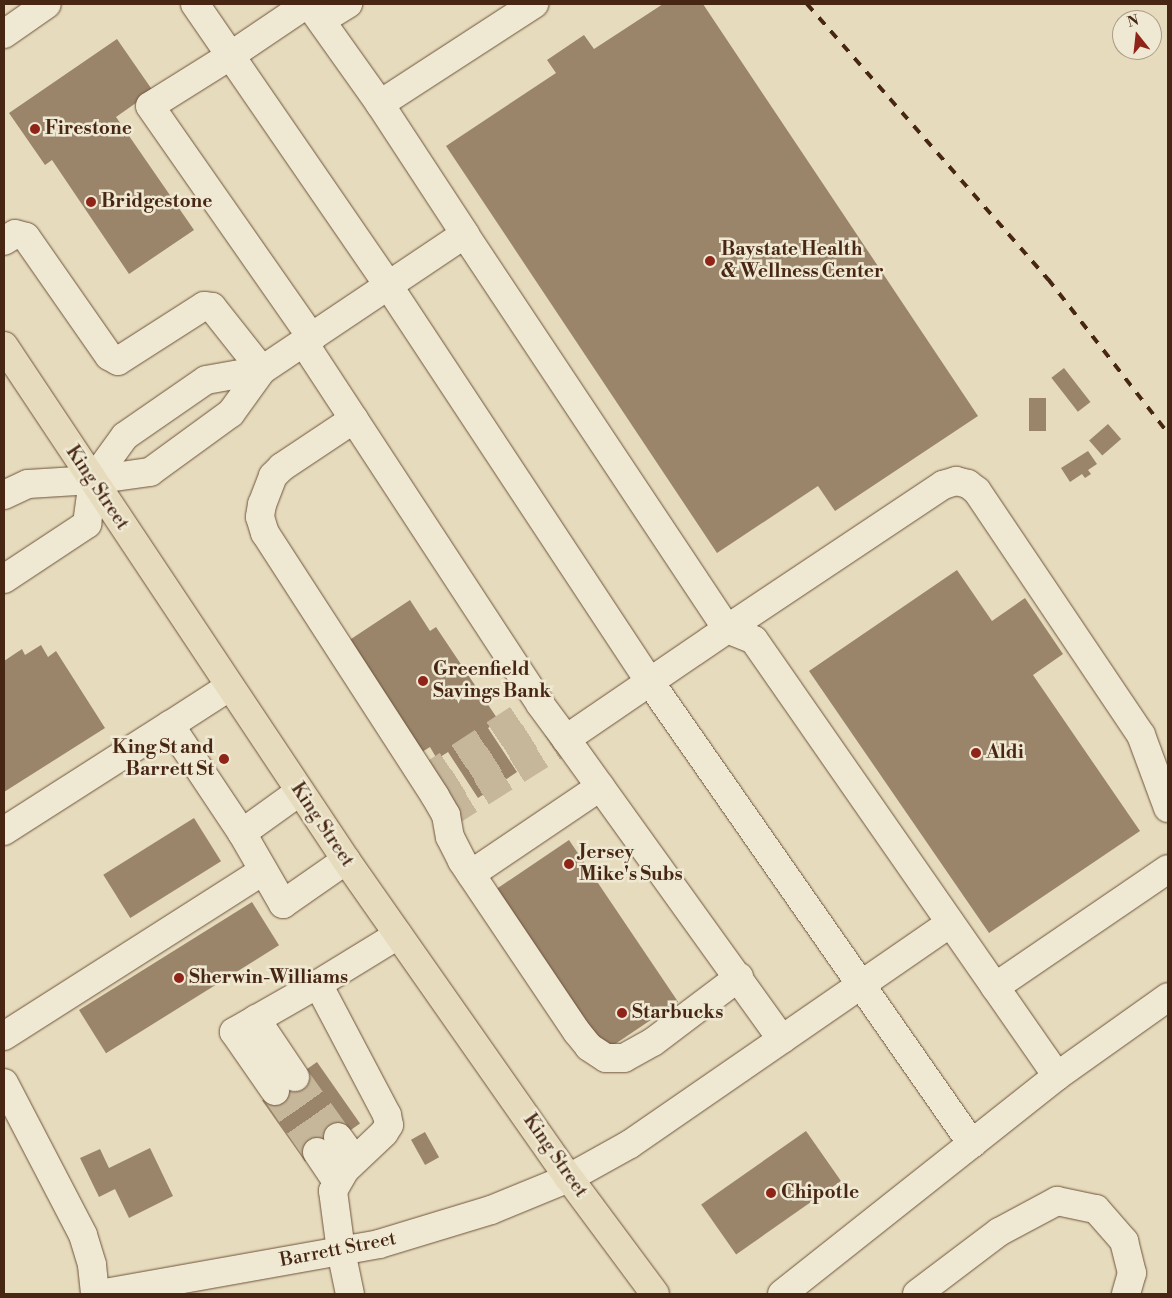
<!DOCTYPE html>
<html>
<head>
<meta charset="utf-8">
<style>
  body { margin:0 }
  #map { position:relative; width:1172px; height:1298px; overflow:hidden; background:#e6dbbc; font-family:"Libre Bodoni",serif }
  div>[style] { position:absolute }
  .building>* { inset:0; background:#9a856b; transform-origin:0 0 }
  .minor-tunnel>* { height:28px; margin-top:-14px; transform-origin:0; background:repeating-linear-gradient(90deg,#c6b79a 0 28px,transparent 0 42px) }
  .roads { filter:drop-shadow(0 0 1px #6f543d) drop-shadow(0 0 1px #6f543d) }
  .minor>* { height:28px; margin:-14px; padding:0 14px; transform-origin:14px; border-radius:14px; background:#efe8d3 }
  .major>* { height:28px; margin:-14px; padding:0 14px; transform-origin:14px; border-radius:14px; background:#e6dbbc }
  .rail>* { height:4px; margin-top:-2px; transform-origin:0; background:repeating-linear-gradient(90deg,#472713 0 9px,transparent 0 18px) }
  .dots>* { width:14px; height:14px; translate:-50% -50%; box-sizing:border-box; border:2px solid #efe8d3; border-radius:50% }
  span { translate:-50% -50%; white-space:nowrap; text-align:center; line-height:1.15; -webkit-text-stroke:5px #efe8d3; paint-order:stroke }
  .poi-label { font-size:19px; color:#472713; font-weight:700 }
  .left { translate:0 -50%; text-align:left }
  .right { translate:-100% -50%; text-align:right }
  .street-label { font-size:19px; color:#472713 }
  .frame { position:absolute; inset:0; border:5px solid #472713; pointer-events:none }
  .north { position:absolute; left:1112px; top:10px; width:50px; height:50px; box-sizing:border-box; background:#efe8d3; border:1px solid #ac9b86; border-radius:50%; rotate:344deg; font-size:14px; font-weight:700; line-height:20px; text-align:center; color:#472713 }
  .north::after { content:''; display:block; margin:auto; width:18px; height:22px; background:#8f2418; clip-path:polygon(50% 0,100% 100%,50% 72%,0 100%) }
</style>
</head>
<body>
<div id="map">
  <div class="building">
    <i style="clip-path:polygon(663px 4px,703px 4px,978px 416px,835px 511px,818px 486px,717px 553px,446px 146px,556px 73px,547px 60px,584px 35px,594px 49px)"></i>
    <i style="clip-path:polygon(117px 39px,153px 91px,116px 117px,194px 230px,129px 274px,52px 160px,45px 165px,9px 113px)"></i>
    <i style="left:1064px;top:368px;width:43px;height:16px;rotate:52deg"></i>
    <i style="left:1029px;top:398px;width:17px;height:33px"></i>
    <i style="left:1108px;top:424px;width:20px;height:25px;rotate:49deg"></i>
    <i style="clip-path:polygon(1088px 451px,1097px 464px,1088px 470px,1091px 474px,1085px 478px,1082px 474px,1070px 482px,1061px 468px)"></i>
    <i style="clip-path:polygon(957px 570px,992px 621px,1025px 598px,1063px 654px,1033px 675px,1140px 831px,989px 933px,809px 671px)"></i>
    <i style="clip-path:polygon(410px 600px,430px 631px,436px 627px,499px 721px,488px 728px,517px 772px,478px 798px,448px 752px,437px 759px,430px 747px,422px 752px,348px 641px)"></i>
    <i style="clip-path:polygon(41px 645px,48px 657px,56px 651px,105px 728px,4px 792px,4px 661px,22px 649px,25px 655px)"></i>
    <i style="left:194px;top:818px;width:51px;height:107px;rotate:58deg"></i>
    <i style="left:569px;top:840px;width:195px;height:88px;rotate:56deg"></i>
    <i style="left:252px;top:902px;width:51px;height:204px;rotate:58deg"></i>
    <i style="left:317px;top:1062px;width:75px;height:67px;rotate:55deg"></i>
    <i style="left:806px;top:1131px;width:61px;height:128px;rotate:55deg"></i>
    <i style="left:425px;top:1132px;width:29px;height:16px;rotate:61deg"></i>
    <i style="clip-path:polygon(150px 1148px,173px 1196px,129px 1218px,115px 1189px,99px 1197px,80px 1158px,100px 1149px,109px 1168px)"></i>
  </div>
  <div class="minor-tunnel">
    <i style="left:424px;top:780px;width:139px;rotate:-33.2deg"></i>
    <i style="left:435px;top:796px;width:139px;rotate:-32.1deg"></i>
    <i style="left:446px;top:815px;width:142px;rotate:-32.3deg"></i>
    <i style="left:295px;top:1077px;width:74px;rotate:54.4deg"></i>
    <i style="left:275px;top:1091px;width:74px;rotate:55.5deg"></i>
  </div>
  <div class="roads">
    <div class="minor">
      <i style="left:195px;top:4px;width:341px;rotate:55.5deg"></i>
      <i style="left:388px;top:285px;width:476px;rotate:56.6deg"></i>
      <i style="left:650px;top:682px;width:563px;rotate:55.12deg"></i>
      <i style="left:307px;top:4px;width:93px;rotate:146deg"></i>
      <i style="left:230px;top:56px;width:94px;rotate:148deg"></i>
      <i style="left:150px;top:106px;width:283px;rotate:55.1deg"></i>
      <i style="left:322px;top:20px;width:31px;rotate:-32deg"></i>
      <i style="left:4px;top:34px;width:52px;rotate:-34.9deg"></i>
      <i style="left:380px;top:104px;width:184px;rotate:-33deg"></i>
      <i style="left:4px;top:241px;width:13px;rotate:-32deg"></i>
      <i style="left:15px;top:234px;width:11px;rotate:15deg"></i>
      <i style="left:26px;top:237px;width:145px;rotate:55.1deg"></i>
      <i style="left:109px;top:356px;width:10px;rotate:29deg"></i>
      <i style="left:118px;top:361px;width:102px;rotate:-32.6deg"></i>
      <i style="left:204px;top:306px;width:8px;rotate:7deg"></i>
      <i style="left:212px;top:307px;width:80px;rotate:51.6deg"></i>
      <i style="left:304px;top:343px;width:431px;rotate:56.8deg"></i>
      <i style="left:540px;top:704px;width:44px;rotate:53.4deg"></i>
      <i style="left:566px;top:739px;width:195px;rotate:-34.3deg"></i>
      <i style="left:727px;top:629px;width:474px;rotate:-123.6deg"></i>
      <i style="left:354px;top:419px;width:87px;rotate:146.3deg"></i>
      <i style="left:282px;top:467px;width:13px;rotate:135deg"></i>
      <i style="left:273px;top:476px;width:30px;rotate:111deg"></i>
      <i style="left:262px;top:504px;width:13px;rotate:99deg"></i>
      <i style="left:260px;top:517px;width:17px;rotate:73deg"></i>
      <i style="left:265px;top:533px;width:313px;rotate:57.1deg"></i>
      <i style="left:435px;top:796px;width:22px;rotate:60deg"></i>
      <i style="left:446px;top:815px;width:22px;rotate:80deg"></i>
      <i style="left:450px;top:837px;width:27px;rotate:63deg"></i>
      <i style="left:462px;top:861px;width:206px;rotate:56.1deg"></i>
      <i style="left:577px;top:1032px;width:19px;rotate:51deg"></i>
      <i style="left:589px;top:1047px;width:20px;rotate:33deg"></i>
      <i style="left:606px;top:1058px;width:18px"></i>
      <i style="left:624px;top:1058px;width:33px;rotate:-29deg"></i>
      <i style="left:653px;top:1042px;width:108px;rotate:-37.1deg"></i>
      <i style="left:4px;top:495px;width:26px;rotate:-25deg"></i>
      <i style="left:28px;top:484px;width:65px;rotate:-3.5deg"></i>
      <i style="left:93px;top:480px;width:58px;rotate:-8deg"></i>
      <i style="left:150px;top:472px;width:100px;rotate:-36.1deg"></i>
      <i style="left:231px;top:413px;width:53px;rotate:-54.2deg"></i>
      <i style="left:262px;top:370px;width:244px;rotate:-33.8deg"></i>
      <i style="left:465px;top:234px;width:155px;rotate:-123.2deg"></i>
      <i style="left:380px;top:104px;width:123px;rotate:-125.4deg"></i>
      <i style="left:4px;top:579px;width:100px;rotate:-33.5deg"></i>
      <i style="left:87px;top:524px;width:44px;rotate:-82.2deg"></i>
      <i style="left:93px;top:480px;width:54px;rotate:-54deg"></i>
      <i style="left:125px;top:436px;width:98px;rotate:-34.7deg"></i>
      <i style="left:206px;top:380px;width:57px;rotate:-10.1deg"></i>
      <i style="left:727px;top:629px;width:260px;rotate:-33.7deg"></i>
      <i style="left:943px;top:485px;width:14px;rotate:-17deg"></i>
      <i style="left:956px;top:481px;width:12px;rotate:14deg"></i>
      <i style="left:968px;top:484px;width:11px;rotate:38deg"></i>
      <i style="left:977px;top:491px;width:294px;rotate:56.1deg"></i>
      <i style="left:1141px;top:735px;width:78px;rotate:69.7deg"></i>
      <i style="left:727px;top:629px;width:29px;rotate:22deg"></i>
      <i style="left:754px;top:640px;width:531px;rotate:55.2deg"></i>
      <i style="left:229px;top:687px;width:70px;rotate:147.2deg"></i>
      <i style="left:170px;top:725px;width:130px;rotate:56.3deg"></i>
      <i style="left:242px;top:833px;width:82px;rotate:60deg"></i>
      <i style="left:283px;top:904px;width:77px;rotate:-34.9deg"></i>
      <i style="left:566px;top:739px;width:370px;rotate:54.3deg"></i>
      <i style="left:4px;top:831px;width:197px;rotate:-32.6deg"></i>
      <i style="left:242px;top:833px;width:70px;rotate:-35.7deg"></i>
      <i style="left:471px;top:874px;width:156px;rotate:-34deg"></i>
      <i style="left:318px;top:984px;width:94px;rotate:-31.5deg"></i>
      <i style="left:995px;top:987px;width:209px;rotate:-34.3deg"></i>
      <i style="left:256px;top:1019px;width:70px;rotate:56.1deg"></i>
      <i style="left:4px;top:1036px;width:307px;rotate:-32.5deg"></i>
      <i style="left:4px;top:1083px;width:171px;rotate:62.5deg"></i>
      <i style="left:83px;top:1235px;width:31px;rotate:73deg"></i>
      <i style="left:92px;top:1265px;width:29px;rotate:84deg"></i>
      <i style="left:275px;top:1091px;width:72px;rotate:-124.8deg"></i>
      <i style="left:234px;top:1032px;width:97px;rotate:-29.7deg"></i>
      <i style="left:318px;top:984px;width:148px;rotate:62.2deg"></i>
      <i style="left:387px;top:1115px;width:10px;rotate:79deg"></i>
      <i style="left:389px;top:1125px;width:9px;rotate:122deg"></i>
      <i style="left:384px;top:1133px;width:54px;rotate:136.5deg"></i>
      <i style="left:345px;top:1170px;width:24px;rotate:120deg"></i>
      <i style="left:333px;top:1191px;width:61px;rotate:82.4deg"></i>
      <i style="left:341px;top:1251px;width:44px;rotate:78.2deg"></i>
      <i style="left:338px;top:1137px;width:27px;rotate:54deg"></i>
      <i style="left:317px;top:1152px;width:36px;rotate:56deg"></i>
      <i style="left:99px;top:1294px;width:284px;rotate:-10.1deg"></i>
      <i style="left:379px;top:1244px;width:117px;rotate:-16.9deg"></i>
      <i style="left:491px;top:1210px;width:84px;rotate:-22.3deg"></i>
      <i style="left:569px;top:1178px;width:70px;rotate:-29.1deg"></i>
      <i style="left:630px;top:1144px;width:389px;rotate:-34.6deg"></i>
      <i style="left:782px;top:1294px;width:351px;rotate:-38.4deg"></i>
      <i style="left:1057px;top:1076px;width:136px;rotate:-35.4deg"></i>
      <i style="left:917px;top:1294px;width:103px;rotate:-37.1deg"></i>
      <i style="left:999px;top:1232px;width:66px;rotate:-28.1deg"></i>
      <i style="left:1057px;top:1201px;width:40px;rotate:12deg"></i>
      <i style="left:1096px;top:1209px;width:43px;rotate:48.8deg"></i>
      <i style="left:1124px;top:1241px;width:33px;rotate:76deg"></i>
      <i style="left:1132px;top:1273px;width:22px;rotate:106deg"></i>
    </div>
    <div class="major">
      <i style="left:4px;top:346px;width:617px;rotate:56.36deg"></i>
      <i style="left:346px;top:860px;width:388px;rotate:55deg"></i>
      <i style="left:569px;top:1178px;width:144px;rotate:53.4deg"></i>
    </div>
  </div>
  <div class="rail">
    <i style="left:807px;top:4px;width:366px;rotate:48.8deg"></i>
    <i style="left:1048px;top:279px;width:195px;rotate:52.1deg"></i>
  </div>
  <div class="dots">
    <i style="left:35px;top:129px;background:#8f2418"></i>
    <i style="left:91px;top:202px;background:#8f2418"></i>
    <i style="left:710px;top:261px;background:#8f2418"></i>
    <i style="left:423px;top:681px;background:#8f2418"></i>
    <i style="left:976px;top:753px;background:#8f2418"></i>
    <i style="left:224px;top:759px;background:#8f2418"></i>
    <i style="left:569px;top:864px;background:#8f2418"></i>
    <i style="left:179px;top:978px;background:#8f2418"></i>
    <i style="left:622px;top:1013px;background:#8f2418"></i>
    <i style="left:771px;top:1193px;background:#8f2418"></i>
  </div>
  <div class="poi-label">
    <span class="left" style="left:45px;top:129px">Firestone</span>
    <span class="left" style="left:101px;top:202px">Bridgestone</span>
    <span class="left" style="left:721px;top:261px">Baystate Health<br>&amp; Wellness Center</span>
    <span class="left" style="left:433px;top:681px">Greenfield<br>Savings Bank</span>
    <span class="right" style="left:214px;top:759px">King St and<br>Barrett St</span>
    <span class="left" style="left:986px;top:753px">Aldi</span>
    <span class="left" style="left:579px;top:864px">Jersey<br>Mike's Subs</span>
    <span class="left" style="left:189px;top:978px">Sherwin-Williams</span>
    <span class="left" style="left:632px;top:1013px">Starbucks</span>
    <span class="left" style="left:781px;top:1193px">Chipotle</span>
  </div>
  <div class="street-label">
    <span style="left:97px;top:488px;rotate:56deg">King Street</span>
    <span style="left:322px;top:825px;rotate:56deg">King Street</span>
    <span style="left:555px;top:1156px;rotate:55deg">King Street</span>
    <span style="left:338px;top:1250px;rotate:-11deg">Barrett Street</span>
  </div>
  <div class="frame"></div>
  <div class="north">N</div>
</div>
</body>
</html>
